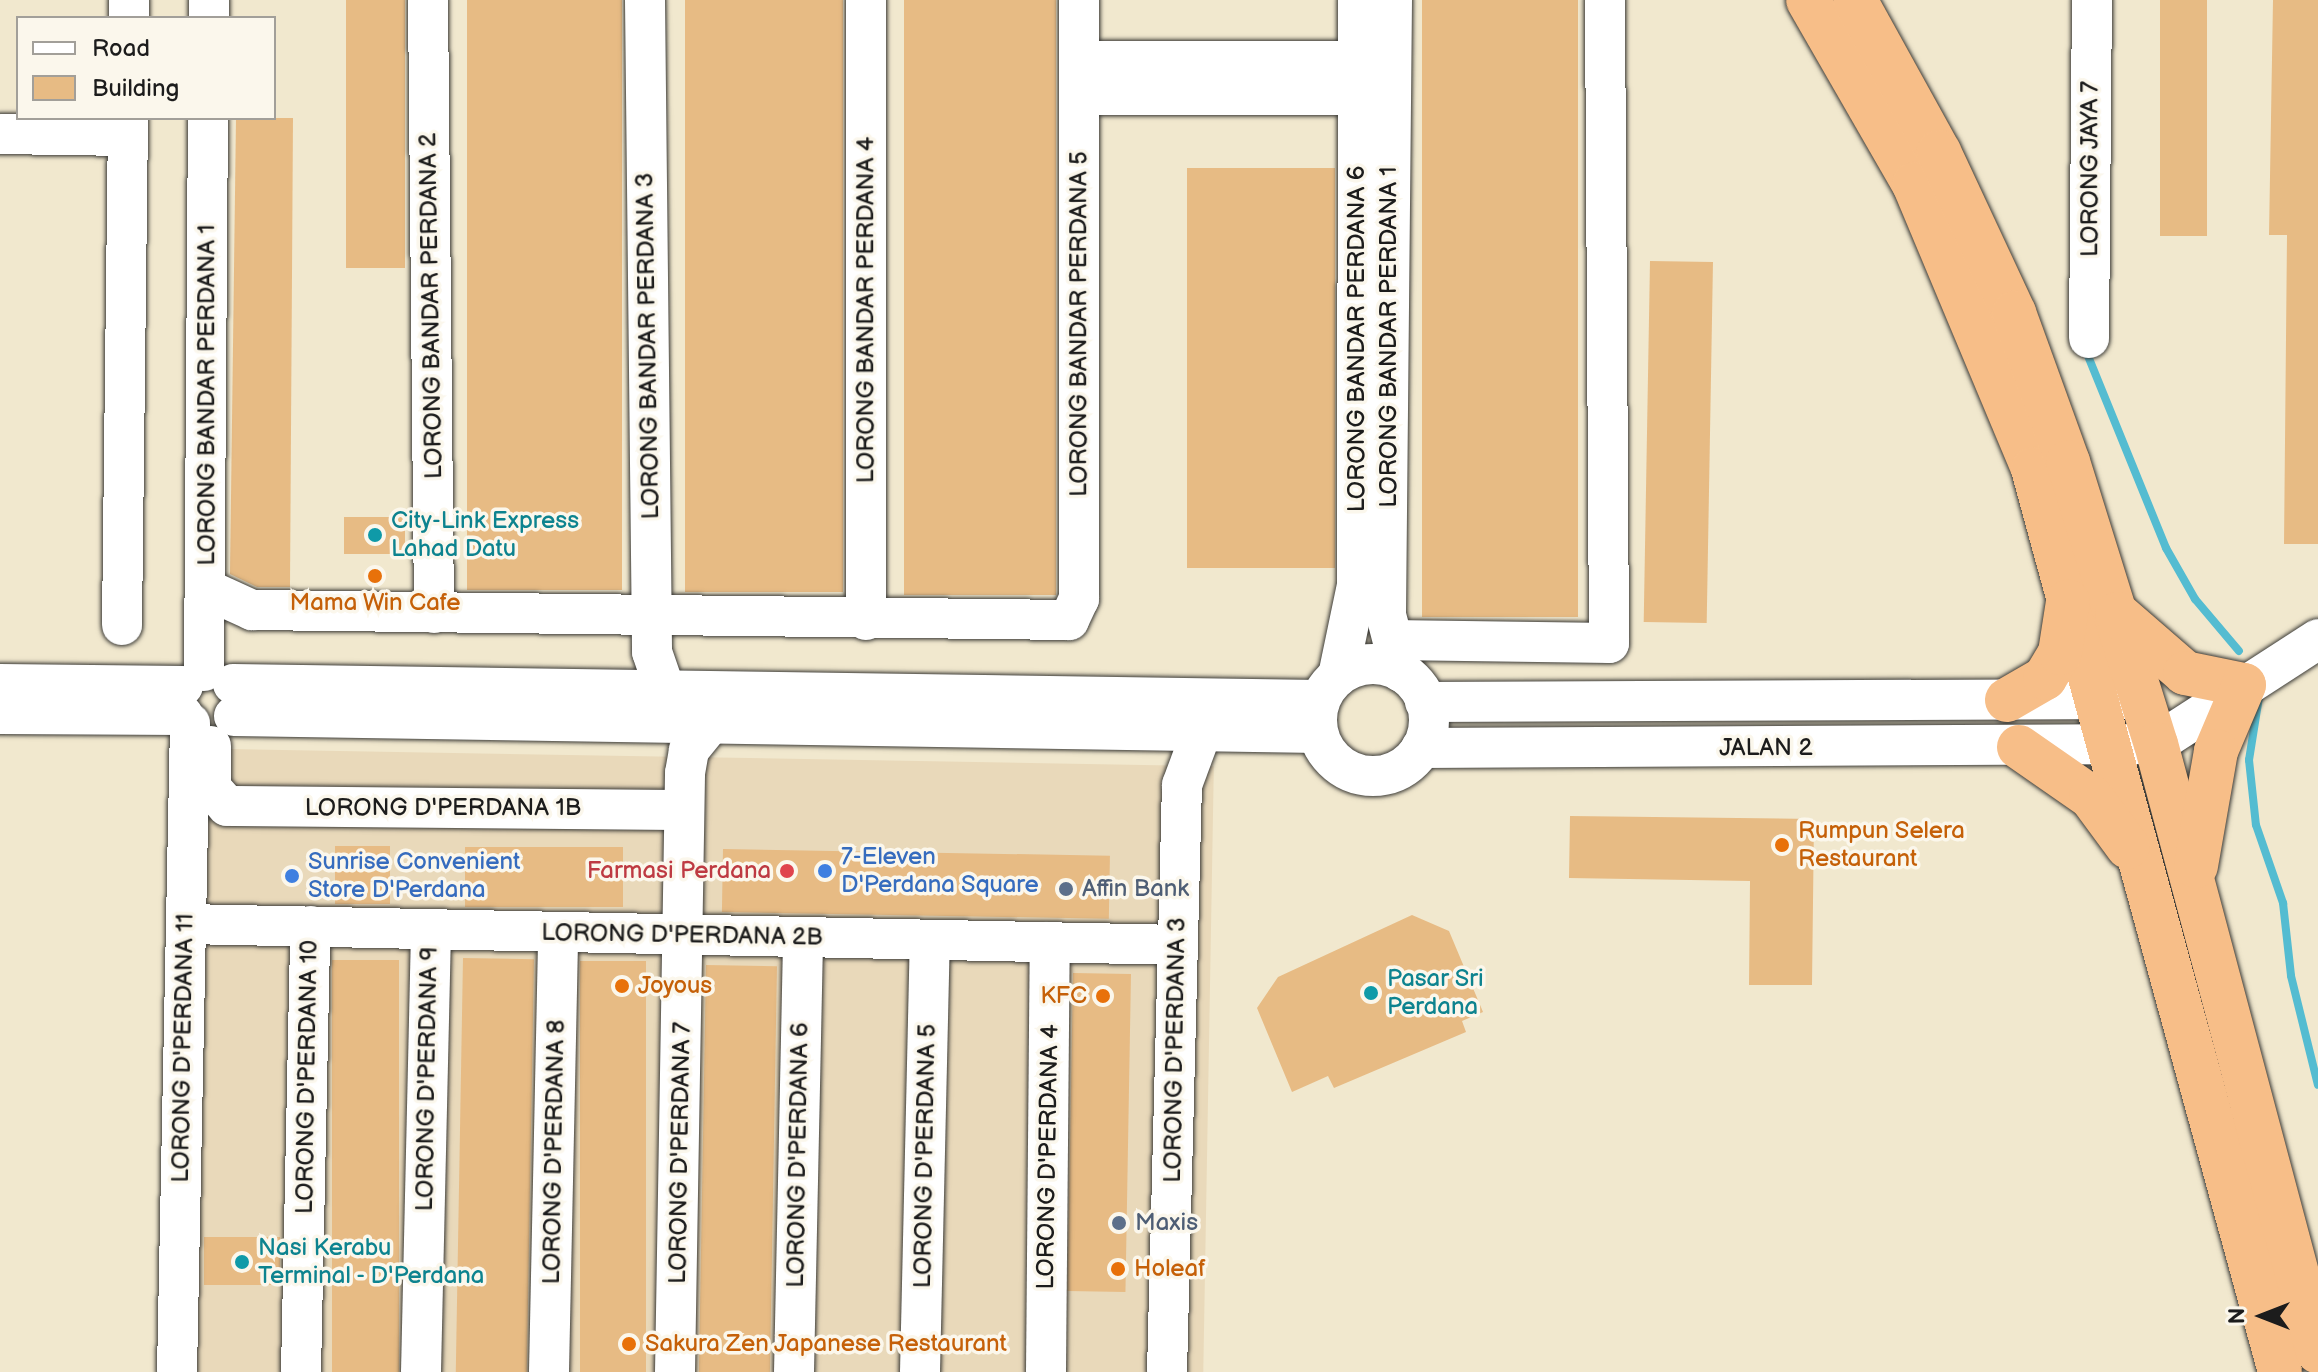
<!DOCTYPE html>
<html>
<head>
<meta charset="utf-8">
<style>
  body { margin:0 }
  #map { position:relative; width:2318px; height:1372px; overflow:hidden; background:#f1e8ce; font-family:"Balsamiq Sans",sans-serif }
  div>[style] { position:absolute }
  .built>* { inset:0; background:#e9d9ba; transform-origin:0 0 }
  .stream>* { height:8px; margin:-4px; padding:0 4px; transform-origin:4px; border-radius:4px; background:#54bcd1 }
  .building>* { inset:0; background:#e7bb84; transform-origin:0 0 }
  .roads { filter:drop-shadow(0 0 2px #3c3b37) drop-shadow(0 0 2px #3c3b37) }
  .minor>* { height:40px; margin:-20px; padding:0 20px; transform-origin:20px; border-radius:20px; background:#fff }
  .minor>.ring { margin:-20px; padding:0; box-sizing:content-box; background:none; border:40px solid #fff; border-radius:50% }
  .highway>* { height:44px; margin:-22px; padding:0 22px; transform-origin:22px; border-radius:22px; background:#f7be88 }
  .dots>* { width:22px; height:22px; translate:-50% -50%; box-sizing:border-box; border:4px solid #fbf7ec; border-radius:50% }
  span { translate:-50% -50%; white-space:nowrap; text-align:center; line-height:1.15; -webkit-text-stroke:7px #fbf7ec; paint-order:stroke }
  .street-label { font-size:24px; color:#1c1c1c }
  .culture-label { font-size:24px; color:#0d838f }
  .left { translate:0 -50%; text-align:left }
  .food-label { font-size:24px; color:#c56008 }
  .right { translate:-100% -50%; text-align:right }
  .shop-label { font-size:24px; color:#366cbe }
  .health-label { font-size:24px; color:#be3a42 }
  .service-label { font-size:24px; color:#4e5e75 }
  .legend { position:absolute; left:16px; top:16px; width:260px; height:104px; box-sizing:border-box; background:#fbf7ec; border:2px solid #a29f99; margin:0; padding:10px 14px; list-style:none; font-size:24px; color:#1c1c1c }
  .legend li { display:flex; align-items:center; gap:16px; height:40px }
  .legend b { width:40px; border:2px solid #a29f99 }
  .north { position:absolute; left:2222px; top:1276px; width:80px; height:80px; -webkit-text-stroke:6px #fbf7ec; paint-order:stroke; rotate:270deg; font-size:22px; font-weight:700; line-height:32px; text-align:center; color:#1c1c1c }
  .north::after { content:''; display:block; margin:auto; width:28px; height:36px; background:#1c1c1c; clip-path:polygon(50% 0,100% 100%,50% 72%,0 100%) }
</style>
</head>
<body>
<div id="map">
  <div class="built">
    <i style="left:171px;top:748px;width:1043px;height:624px;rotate:1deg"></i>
  </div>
  <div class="stream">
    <i style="left:2086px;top:351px;width:213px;rotate:67.9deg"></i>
    <i style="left:2166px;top:548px;width:59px;rotate:60.4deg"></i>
    <i style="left:2195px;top:599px;width:68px;rotate:49.8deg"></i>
    <i style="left:2259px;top:697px;width:64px;rotate:99deg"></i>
    <i style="left:2249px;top:760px;width:65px;rotate:83.9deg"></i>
    <i style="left:2256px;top:825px;width:83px;rotate:70.9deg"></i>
    <i style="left:2283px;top:903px;width:73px;rotate:83.7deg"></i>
    <i style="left:2291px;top:976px;width:112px;rotate:76.1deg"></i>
  </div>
  <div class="building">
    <i style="left:346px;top:0;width:59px;height:268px"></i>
    <i style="left:467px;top:0;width:155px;height:590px"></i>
    <i style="left:685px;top:0;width:158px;height:592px"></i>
    <i style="left:904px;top:0;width:152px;height:595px"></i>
    <i style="left:1422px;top:0;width:156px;height:617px"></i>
    <i style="left:2160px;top:0;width:47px;height:236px"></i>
    <i style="clip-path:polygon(2273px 0,2318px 0,2318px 544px,2284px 544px,2287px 235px,2269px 235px)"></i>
    <i style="clip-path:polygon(236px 118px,293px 118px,290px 587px,257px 587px,230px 574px)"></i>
    <i style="left:1335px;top:168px;width:400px;height:148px;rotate:90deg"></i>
    <i style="left:1650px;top:261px;width:63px;height:361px;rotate:1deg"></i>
    <i style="left:344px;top:517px;width:61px;height:37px"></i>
    <i style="clip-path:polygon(1570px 816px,1814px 819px,1812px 985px,1749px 985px,1750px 881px,1569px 878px)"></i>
    <i style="left:335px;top:846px;width:55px;height:58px"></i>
    <i style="left:465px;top:847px;width:158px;height:60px"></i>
    <i style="left:723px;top:849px;width:387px;height:63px;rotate:1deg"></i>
    <i style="clip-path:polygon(1412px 915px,1449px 931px,1483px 1012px,1462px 1021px,1466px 1032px,1334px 1088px,1328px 1076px,1292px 1092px,1257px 1008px,1278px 977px)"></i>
    <i style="left:463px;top:958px;width:71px;height:414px;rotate:1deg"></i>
    <i style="left:332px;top:960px;width:67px;height:412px"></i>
    <i style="left:580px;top:961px;width:66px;height:411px"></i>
    <i style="left:706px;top:965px;width:71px;height:407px;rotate:1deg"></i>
    <i style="left:1073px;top:973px;width:58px;height:318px;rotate:1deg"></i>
    <i style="left:280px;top:1237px;width:48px;height:76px;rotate:90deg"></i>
  </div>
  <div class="roads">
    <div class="minor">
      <i style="left:428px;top:0;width:613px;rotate:89.44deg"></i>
      <i style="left:645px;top:0;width:652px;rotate:89.38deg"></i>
      <i style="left:652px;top:652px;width:40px;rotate:71.1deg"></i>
      <i style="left:1392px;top:0;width:615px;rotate:90.56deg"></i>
      <i style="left:1386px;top:615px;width:59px;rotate:75.3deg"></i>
      <i style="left:129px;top:18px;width:18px;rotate:-90deg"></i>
      <i style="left:209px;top:18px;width:18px;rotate:-90deg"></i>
      <i style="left:1079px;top:61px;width:279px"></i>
      <i style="left:1079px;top:95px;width:279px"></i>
      <i style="left:0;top:134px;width:127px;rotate:0.9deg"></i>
      <i style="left:2089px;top:338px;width:338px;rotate:-89.5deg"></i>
      <i style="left:206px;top:589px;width:51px;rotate:24.5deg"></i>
      <i style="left:252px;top:610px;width:817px;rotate:0.7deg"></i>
      <i style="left:1069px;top:620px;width:23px;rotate:-65deg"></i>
      <i style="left:1079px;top:599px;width:599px;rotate:-90deg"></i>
      <i style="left:866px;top:620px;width:620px;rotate:-90deg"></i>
      <i style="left:122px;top:625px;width:507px;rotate:-89.32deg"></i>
      <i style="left:1393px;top:640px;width:216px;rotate:0.8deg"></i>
      <i style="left:1609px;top:643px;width:643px;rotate:-90.36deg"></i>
      <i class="ring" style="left:1317px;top:664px;width:72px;height:72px"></i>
      <i style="left:204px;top:671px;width:553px;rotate:-89.59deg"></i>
      <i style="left:1338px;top:676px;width:93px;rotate:-78.2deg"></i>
      <i style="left:1357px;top:585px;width:585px;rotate:-89.9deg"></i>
      <i style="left:0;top:684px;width:183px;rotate:0.6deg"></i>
      <i style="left:233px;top:684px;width:1087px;rotate:0.84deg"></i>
      <i style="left:1425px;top:702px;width:700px;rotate:-0.25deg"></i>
      <i style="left:0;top:714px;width:183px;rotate:0.3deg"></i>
      <i style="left:234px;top:716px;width:1084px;rotate:0.9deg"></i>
      <i style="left:211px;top:746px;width:42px;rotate:90deg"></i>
      <i style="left:211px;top:788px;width:24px;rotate:48deg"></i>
      <i style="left:227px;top:806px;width:457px;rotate:0.5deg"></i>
      <i style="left:1421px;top:748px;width:735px;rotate:-0.31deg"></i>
      <i style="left:2156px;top:744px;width:193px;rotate:-32.9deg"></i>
      <i style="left:186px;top:924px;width:992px;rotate:1.21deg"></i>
      <i style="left:177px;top:1372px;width:649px;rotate:-88.85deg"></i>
      <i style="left:301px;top:1372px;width:446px;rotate:-88.8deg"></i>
      <i style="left:421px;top:1372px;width:443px;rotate:-88.7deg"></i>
      <i style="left:549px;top:1372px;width:440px;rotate:-88.8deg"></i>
      <i style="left:675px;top:1372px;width:599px;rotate:-89.04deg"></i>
      <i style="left:685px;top:773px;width:23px;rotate:-80deg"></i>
      <i style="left:689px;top:750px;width:33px;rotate:-51deg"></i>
      <i style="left:794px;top:1372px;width:435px;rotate:-88.8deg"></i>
      <i style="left:920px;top:1372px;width:432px;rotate:-88.7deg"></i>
      <i style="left:1046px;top:1372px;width:430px;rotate:-89.5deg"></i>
      <i style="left:1167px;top:1372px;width:587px;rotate:-88.54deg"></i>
      <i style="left:1182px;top:785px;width:58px;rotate:-69.7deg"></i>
    </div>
    <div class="highway">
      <i style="left:1808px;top:0;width:212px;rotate:60.1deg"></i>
      <i style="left:1914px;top:184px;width:309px;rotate:67.3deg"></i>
      <i style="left:2033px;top:469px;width:936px;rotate:74.7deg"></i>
      <i style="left:1855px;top:0;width:174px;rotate:61.1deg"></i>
      <i style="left:1939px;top:152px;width:178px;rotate:65deg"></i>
      <i style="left:2014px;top:313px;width:158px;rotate:70.1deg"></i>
      <i style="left:2068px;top:462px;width:295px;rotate:72.7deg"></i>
      <i style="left:2156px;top:744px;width:629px;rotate:75.08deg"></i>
      <i style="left:2117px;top:614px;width:90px;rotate:40.9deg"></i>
      <i style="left:2185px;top:673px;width:60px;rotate:11.5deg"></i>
      <i style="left:2244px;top:685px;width:72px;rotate:113deg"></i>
      <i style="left:2216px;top:751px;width:117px;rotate:99.9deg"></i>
      <i style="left:2007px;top:700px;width:44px;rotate:-30.1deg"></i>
      <i style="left:2045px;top:678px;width:29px;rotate:-59deg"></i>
      <i style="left:2060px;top:653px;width:52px;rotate:-81.1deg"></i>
      <i style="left:2019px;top:747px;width:88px;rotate:34.8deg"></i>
      <i style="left:2091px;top:797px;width:62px;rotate:53.5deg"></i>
    </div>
  </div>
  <div class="dots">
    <i style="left:375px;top:535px;background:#0f9aa8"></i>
    <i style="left:375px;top:576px;background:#e8710a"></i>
    <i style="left:1782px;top:845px;background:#e8710a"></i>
    <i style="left:787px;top:871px;background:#e0444e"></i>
    <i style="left:825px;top:871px;background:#3f7fe0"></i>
    <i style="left:292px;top:876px;background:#3f7fe0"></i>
    <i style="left:1066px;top:889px;background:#5c6f8a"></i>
    <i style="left:622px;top:986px;background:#e8710a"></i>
    <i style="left:1371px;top:993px;background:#0f9aa8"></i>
    <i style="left:1103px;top:996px;background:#e8710a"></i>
    <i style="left:1119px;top:1223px;background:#5c6f8a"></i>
    <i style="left:242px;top:1262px;background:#0f9aa8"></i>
    <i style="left:1118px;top:1269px;background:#e8710a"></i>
    <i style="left:629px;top:1344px;background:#e8710a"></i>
  </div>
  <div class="street-label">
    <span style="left:2090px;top:169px;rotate:-90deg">LORONG JAYA 7</span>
    <span style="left:431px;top:306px;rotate:-91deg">LORONG BANDAR PERDANA 2</span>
    <span style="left:866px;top:310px;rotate:-90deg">LORONG BANDAR PERDANA 4</span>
    <span style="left:1079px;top:324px;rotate:-90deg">LORONG BANDAR PERDANA 5</span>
    <span style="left:1389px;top:337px;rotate:-90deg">LORONG BANDAR PERDANA 1</span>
    <span style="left:1357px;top:339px;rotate:-90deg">LORONG BANDAR PERDANA 6</span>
    <span style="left:648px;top:346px;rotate:-91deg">LORONG BANDAR PERDANA 3</span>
    <span style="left:207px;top:395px;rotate:-90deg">LORONG BANDAR PERDANA 1</span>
    <span style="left:1766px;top:748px">JALAN 2</span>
    <span style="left:443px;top:808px">LORONG D'PERDANA 1B</span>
    <span style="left:682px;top:935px;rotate:1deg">LORONG D'PERDANA 2B</span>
    <span style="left:183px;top:1048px;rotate:-89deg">LORONG D'PERDANA 11</span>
    <span style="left:1175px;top:1050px;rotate:-89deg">LORONG D'PERDANA 3</span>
    <span style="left:307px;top:1077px;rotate:-89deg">LORONG D'PERDANA 10</span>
    <span style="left:427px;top:1079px;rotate:-89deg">LORONG D'PERDANA 9</span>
    <span style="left:554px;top:1152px;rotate:-89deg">LORONG D'PERDANA 8</span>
    <span style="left:680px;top:1153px;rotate:-89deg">LORONG D'PERDANA 7</span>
    <span style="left:798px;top:1155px;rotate:-89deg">LORONG D'PERDANA 6</span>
    <span style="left:925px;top:1156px;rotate:-89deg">LORONG D'PERDANA 5</span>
    <span style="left:1048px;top:1157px;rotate:-89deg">LORONG D'PERDANA 4</span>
  </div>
  <div class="culture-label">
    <span class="left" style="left:391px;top:535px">City-Link Express<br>Lahad Datu</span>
    <span class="left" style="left:1387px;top:993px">Pasar Sri<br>Perdana</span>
    <span class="left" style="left:258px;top:1262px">Nasi Kerabu<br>Terminal - D'Perdana</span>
  </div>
  <div class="food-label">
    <span style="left:375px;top:603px">Mama Win Cafe</span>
    <span class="left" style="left:1798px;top:845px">Rumpun Selera<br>Restaurant</span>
    <span class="left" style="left:638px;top:986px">Joyous</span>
    <span class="right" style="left:1087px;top:996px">KFC</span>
    <span class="left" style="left:1134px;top:1269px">Holeaf</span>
    <span class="left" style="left:645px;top:1344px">Sakura Zen Japanese Restaurant</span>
  </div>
  <div class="shop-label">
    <span class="left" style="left:841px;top:871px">7-Eleven<br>D'Perdana Square</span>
    <span class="left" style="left:308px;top:876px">Sunrise Convenient<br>Store D'Perdana</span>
  </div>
  <div class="health-label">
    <span class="right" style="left:771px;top:871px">Farmasi Perdana</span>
  </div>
  <div class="service-label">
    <span class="left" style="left:1082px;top:889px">Affin Bank</span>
    <span class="left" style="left:1135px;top:1223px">Maxis</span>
  </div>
  <ul class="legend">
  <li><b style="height:10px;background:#fff"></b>Road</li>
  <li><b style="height:22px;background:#e7bb84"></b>Building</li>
  </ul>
  <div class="north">N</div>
</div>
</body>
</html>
